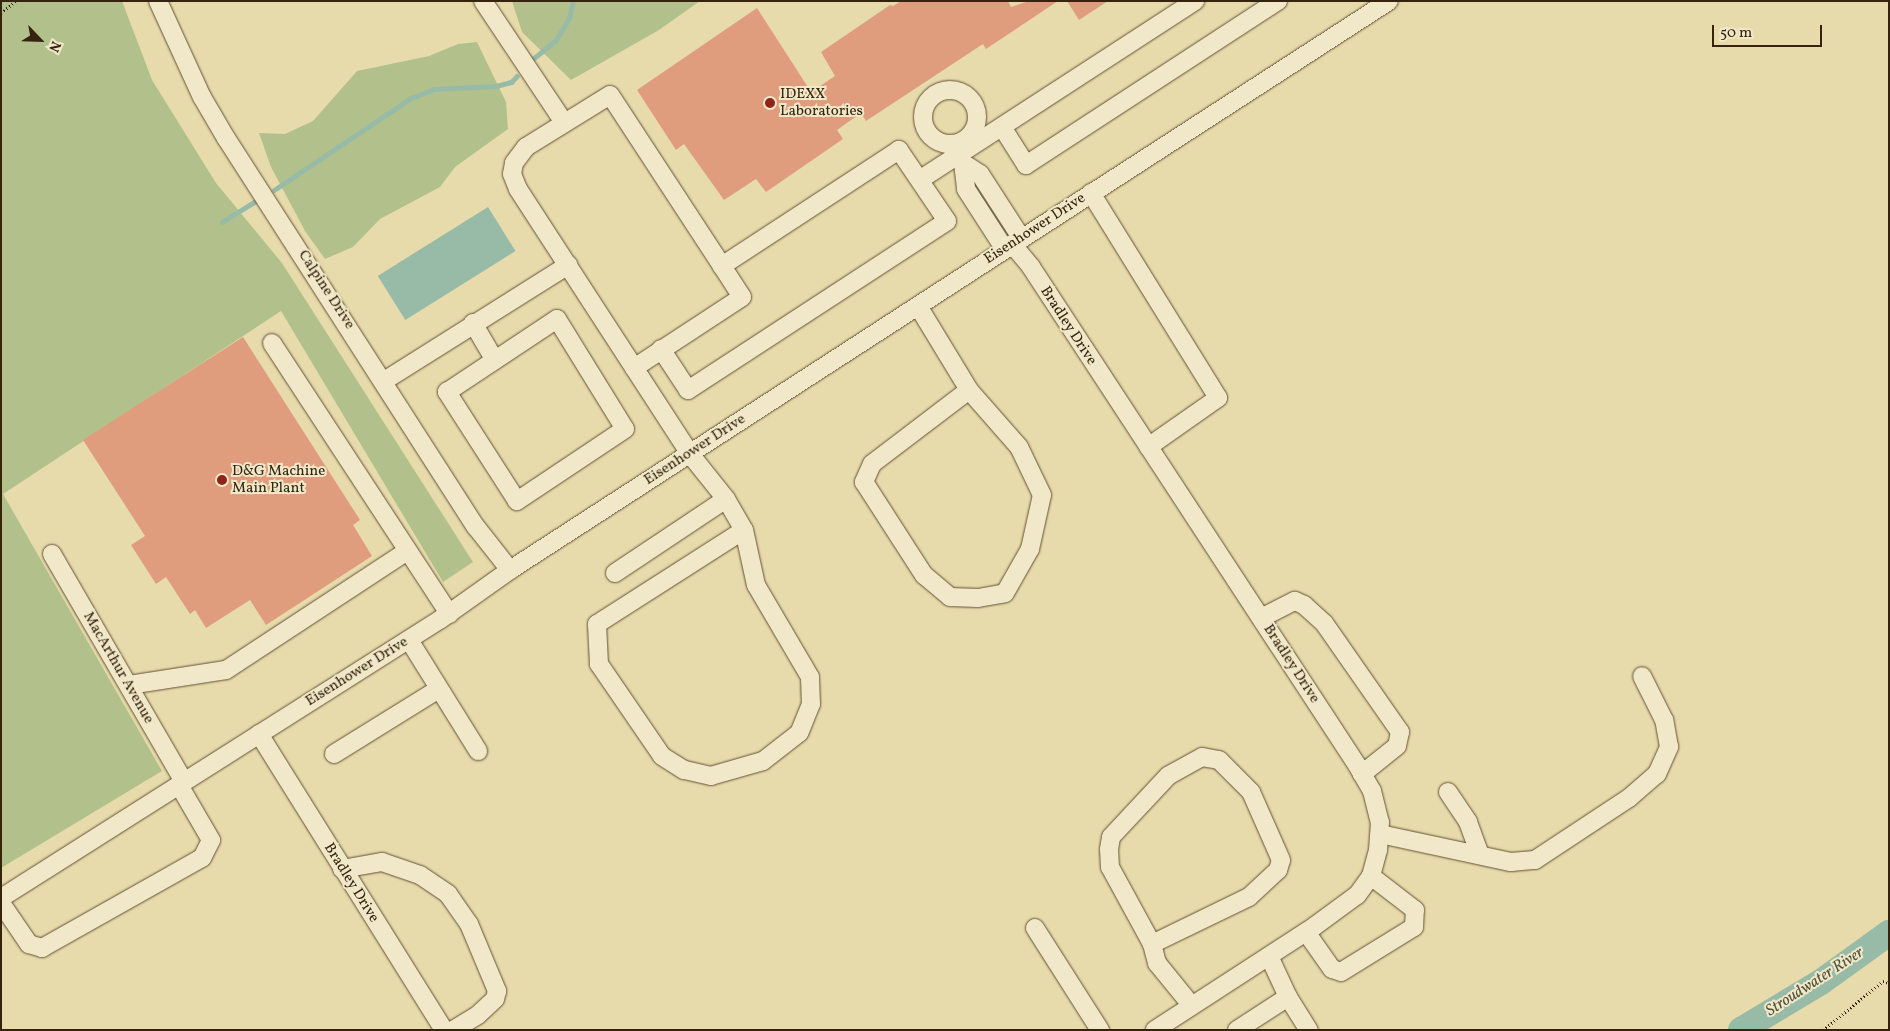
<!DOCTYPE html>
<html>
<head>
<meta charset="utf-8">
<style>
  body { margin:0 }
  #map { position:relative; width:1890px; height:1031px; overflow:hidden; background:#e8dbab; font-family:Vollkorn,serif }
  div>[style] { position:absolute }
  .green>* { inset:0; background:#b2c18c }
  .water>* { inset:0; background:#97bba7; transform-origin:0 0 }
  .stream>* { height:4.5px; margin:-2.25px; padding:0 2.25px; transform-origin:2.25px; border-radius:2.25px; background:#97bba7 }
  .river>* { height:26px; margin:-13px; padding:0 13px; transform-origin:13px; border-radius:13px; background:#97bba7 }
  .building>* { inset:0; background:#df9d7e }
  .path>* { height:2.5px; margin-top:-1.25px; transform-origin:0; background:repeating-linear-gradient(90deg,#35230d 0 1px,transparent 0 3.5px) }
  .roads { filter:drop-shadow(0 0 1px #625134) drop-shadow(0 0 1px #625134) }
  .minor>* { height:18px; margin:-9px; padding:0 9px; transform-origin:9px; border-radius:9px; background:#f0e8c8 }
  .minor>.ring { margin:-9px; padding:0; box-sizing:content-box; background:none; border:18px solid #f0e8c8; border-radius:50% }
  .dots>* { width:14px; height:14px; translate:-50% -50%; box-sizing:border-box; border:2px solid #f0e8c8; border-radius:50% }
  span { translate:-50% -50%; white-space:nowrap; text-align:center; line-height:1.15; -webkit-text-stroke:4px #f0e8c8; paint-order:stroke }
  .poi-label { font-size:15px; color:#35230d }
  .left { translate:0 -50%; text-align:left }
  .street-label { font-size:15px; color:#35230d }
  .water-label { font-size:16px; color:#52513b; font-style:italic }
  .frame { position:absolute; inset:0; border:2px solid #35230d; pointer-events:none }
  .north { position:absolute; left:15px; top:15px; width:50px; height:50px; -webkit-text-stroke:4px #f0e8c8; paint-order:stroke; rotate:114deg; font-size:14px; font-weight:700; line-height:20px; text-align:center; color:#35230d }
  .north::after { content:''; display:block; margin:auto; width:18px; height:22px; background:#35230d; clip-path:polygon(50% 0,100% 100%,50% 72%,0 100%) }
  .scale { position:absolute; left:1712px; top:25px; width:110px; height:22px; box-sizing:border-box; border:2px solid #35230d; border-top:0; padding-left:6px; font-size:15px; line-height:18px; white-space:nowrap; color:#35230d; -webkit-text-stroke:4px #f0e8c8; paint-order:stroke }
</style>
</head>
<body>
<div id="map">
  <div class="green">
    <i style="clip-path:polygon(1px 1px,122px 1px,152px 80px,216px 183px,282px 263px,473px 562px,443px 582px,281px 311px,3px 494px,162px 771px,1px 868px)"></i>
    <i style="clip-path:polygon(512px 1px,700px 1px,659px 30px,571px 80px,522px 32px)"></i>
    <i style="clip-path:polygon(477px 42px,506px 102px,508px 129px,455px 167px,440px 187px,380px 219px,353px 247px,325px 259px,305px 231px,271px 167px,259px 133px,285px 134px,313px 121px,357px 71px,429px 56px,458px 44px)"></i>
  </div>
  <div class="water">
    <i style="left:488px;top:207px;width:52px;height:130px;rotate:58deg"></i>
  </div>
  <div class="stream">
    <i style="left:534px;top:58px;width:28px;rotate:-39deg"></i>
    <i style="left:556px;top:40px;width:26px;rotate:-59deg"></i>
    <i style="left:569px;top:18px;width:17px;rotate:-77deg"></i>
    <i style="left:274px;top:190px;width:165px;rotate:-33.9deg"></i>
    <i style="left:411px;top:98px;width:25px;rotate:-21deg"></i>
    <i style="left:434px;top:89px;width:62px;rotate:-2.8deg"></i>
    <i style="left:496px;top:86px;width:16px;rotate:-15deg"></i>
    <i style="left:511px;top:82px;width:8px;rotate:-45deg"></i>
    <i style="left:222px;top:222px;width:38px;rotate:-32deg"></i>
  </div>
  <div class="river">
    <i style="left:1741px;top:1030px;width:93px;rotate:-31deg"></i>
    <i style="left:1821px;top:982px;width:84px;rotate:-35.8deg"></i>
  </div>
  <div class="building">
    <i style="clip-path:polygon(901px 1px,1008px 1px,1011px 7px,1029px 1px,1058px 1px,986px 49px,983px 44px,866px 121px,861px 113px,837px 130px,843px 139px,766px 192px,756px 179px,724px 200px,684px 144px,676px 150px,637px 90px,757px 8px,811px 92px,835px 76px,821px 52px,890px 5px,893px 6px)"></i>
    <i style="clip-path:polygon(1067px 1px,1108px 1px,1079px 20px)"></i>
    <i style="clip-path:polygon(243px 337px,360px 520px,353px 525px,372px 556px,266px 625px,250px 600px,206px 628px,195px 610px,190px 614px,166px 577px,156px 584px,131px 545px,145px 536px,83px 440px)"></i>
  </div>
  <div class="path">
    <i style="left:1px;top:13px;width:19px;rotate:-39deg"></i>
    <i style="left:1823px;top:1030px;width:77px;rotate:-39.2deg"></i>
    <i style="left:1883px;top:981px;width:6px;rotate:18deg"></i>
  </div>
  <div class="roads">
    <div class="minor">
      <i style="left:158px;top:1px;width:106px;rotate:65.4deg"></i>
      <i style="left:202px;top:97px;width:48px;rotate:59.7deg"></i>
      <i style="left:226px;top:138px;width:462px;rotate:57.3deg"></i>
      <i style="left:476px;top:527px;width:55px;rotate:51.7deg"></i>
      <i style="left:483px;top:1px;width:144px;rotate:56.3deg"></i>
      <i class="ring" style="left:923px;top:90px;width:36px;height:36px"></i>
      <i style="left:1002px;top:127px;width:45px;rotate:57.7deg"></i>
      <i style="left:1026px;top:165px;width:301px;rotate:-33.1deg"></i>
      <i style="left:952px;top:147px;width:19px;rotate:55deg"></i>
      <i style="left:963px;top:163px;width:20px;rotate:33deg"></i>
      <i style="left:980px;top:174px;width:77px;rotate:57.1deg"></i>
      <i style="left:963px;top:163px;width:26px;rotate:83deg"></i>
      <i style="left:966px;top:189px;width:70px;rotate:57.2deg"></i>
      <i style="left:921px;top:179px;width:327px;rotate:-33deg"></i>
      <i style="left:1091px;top:193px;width:241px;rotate:58.2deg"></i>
      <i style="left:1218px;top:398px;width:85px;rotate:145deg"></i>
      <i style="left:1012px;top:244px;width:30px;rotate:50deg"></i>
      <i style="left:1031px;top:267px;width:595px;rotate:56.79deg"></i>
      <i style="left:1357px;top:765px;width:30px;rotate:60deg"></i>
      <i style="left:1372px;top:791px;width:32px;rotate:76deg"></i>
      <i style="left:1380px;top:822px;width:28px;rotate:94deg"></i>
      <i style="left:1378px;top:850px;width:27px;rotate:105deg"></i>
      <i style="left:1371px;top:876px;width:24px;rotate:126deg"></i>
      <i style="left:1357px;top:895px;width:52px;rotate:143.6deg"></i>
      <i style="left:1315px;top:926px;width:191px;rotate:147deg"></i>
      <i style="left:918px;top:306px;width:98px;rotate:58.7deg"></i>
      <i style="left:969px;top:390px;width:122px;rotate:142.7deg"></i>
      <i style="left:872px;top:464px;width:20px;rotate:114deg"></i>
      <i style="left:864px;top:482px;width:111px;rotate:57.2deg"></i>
      <i style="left:924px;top:575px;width:34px;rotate:40deg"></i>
      <i style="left:950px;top:597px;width:28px;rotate:2deg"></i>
      <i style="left:978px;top:598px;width:27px;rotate:-10deg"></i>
      <i style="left:1005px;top:593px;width:51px;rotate:-60.4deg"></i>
      <i style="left:1030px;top:549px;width:55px;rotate:-77.5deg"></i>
      <i style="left:1042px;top:495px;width:53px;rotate:-115.6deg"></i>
      <i style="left:1019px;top:447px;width:76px;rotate:-131.3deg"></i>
      <i style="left:557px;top:319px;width:129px;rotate:58.3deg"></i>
      <i style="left:625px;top:429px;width:130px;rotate:146.3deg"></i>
      <i style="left:517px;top:501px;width:130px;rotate:-122.7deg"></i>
      <i style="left:447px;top:392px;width:132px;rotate:-33.6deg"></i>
      <i style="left:473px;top:323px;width:42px;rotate:59.7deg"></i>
      <i style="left:272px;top:343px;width:324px;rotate:56.8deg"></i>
      <i style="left:661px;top:349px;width:49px;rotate:56.6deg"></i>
      <i style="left:688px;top:390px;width:309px;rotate:-33.1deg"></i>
      <i style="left:947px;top:221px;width:86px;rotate:-124.1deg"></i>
      <i style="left:899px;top:150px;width:212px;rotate:146.8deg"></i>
      <i style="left:722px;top:266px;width:204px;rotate:-123.2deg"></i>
      <i style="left:610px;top:95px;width:99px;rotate:148.2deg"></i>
      <i style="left:526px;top:147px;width:20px;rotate:127deg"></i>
      <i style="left:514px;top:163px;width:11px;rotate:100deg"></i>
      <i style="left:512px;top:174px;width:16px;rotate:68deg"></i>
      <i style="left:518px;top:189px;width:316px;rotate:57deg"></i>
      <i style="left:690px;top:454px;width:58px;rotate:51.3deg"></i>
      <i style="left:726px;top:499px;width:36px;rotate:60deg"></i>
      <i style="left:744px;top:530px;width:56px;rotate:77.7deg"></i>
      <i style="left:756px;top:585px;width:107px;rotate:59.6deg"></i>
      <i style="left:810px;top:677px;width:27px;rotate:88deg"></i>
      <i style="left:811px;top:704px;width:31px;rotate:112deg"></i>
      <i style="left:799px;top:733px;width:46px;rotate:142.1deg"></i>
      <i style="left:763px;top:761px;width:54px;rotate:163.9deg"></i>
      <i style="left:711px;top:776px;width:28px;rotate:-167deg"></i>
      <i style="left:684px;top:770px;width:26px;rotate:-148deg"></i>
      <i style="left:662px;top:756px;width:112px;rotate:-124.4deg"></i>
      <i style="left:599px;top:664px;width:40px;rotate:-92.9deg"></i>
      <i style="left:597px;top:624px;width:174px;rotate:-32.6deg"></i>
      <i style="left:634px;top:368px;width:129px;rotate:-33.3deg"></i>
      <i style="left:742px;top:297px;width:37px;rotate:-123deg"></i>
      <i style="left:384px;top:381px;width:218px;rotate:-32.2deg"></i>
      <i style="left:52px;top:554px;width:263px;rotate:59.9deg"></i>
      <i style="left:615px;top:573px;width:133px;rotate:-33.7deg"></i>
      <i style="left:1261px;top:618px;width:38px;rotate:-27deg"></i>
      <i style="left:1295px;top:601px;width:10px;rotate:24deg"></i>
      <i style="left:1304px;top:605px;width:27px;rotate:42deg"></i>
      <i style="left:1324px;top:623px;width:133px;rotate:55.1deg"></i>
      <i style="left:1400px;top:732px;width:14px;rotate:102deg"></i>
      <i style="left:1397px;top:746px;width:45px;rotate:141.3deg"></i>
      <i style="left:409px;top:640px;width:131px;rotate:58.1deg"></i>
      <i style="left:129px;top:685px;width:98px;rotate:-8.8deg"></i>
      <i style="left:226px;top:670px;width:217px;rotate:-33.3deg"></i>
      <i style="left:259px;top:734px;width:349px;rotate:58deg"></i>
      <i style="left:334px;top:754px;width:123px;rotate:-31.8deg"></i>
      <i style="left:1448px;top:792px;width:36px;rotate:56deg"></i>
      <i style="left:1468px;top:822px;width:35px;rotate:70deg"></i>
      <i style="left:1380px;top:834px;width:134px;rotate:12.1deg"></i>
      <i style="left:1511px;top:862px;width:24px;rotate:-5deg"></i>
      <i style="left:1535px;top:860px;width:113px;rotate:-33.4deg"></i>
      <i style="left:1629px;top:798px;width:37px;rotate:-41deg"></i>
      <i style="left:1657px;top:774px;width:30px;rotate:-66deg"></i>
      <i style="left:1669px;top:747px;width:27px;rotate:-100deg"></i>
      <i style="left:1664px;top:720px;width:49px;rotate:-116.6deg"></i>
      <i style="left:342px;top:869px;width:41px;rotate:-9.9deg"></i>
      <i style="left:382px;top:862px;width:40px;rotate:18.9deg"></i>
      <i style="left:420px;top:875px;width:34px;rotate:34deg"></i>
      <i style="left:448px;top:894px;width:37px;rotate:55deg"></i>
      <i style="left:469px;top:924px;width:73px;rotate:67.3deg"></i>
      <i style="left:497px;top:991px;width:8px;rotate:104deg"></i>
      <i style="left:495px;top:999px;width:23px;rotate:137deg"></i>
      <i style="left:478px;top:1015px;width:29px;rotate:149deg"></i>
      <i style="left:1px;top:898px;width:521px;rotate:-32.38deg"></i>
      <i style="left:441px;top:619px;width:85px;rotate:-35.4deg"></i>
      <i style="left:510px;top:570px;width:1047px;rotate:-32.92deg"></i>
      <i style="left:1px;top:903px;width:50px;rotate:55.7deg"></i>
      <i style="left:29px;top:944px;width:14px;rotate:17deg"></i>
      <i style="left:42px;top:948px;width:184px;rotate:-29.4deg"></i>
      <i style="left:202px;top:858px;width:20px;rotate:-63deg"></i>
      <i style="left:211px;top:840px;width:64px;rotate:-120.2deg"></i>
      <i style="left:1035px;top:928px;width:121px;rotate:57.5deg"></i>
      <i style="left:1306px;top:932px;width:45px;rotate:54.9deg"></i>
      <i style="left:1332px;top:969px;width:9px;rotate:18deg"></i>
      <i style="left:1341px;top:972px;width:86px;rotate:-31.7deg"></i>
      <i style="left:1414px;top:927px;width:17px;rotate:-87deg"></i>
      <i style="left:1415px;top:910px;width:56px;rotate:-142.3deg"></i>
      <i style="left:1152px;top:944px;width:108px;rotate:-25.9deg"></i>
      <i style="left:1249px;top:897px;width:40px;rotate:-43deg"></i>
      <i style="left:1278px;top:870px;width:10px;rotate:-73deg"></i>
      <i style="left:1281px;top:860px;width:74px;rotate:-113.8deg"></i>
      <i style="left:1251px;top:792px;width:45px;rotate:-135deg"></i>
      <i style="left:1219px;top:760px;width:17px;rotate:-170deg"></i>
      <i style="left:1202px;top:757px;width:39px;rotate:151deg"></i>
      <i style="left:1168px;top:776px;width:83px;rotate:133.1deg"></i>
      <i style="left:1111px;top:837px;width:12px;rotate:99deg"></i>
      <i style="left:1109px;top:849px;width:18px;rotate:87deg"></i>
      <i style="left:1110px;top:867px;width:88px;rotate:61.4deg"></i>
      <i style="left:1152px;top:944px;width:20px;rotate:75deg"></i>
      <i style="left:1157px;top:963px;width:55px;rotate:50.9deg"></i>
      <i style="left:1288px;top:997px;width:39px;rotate:58deg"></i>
      <i style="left:1237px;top:1030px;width:61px;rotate:-32.9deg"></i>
      <i style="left:1288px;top:997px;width:45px;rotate:-114.9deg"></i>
    </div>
  </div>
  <div class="dots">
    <i style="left:770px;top:103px;background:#8f2418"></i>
    <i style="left:222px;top:480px;background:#8f2418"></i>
  </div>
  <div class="poi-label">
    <span class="left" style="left:780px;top:103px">IDEXX<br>Laboratories</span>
    <span class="left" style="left:232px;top:480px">D&amp;G Machine<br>Main Plant</span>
  </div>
  <div class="street-label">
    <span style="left:1035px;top:229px;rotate:-33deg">Eisenhower Drive</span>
    <span style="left:326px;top:290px;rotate:57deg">Calpine Drive</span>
    <span style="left:1068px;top:326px;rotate:57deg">Bradley Drive</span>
    <span style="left:695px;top:450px;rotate:-33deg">Eisenhower Drive</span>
    <span style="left:1291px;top:664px;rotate:57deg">Bradley Drive</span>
    <span style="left:118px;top:668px;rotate:60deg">MacArthur Avenue</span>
    <span style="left:357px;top:672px;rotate:-32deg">Eisenhower Drive</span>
    <span style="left:351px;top:883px;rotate:58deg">Bradley Drive</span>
  </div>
  <div class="water-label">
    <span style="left:1815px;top:982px;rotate:-33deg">Stroudwater River</span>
  </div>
  <div class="frame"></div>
  <div class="north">N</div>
  <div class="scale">50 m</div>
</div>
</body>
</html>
